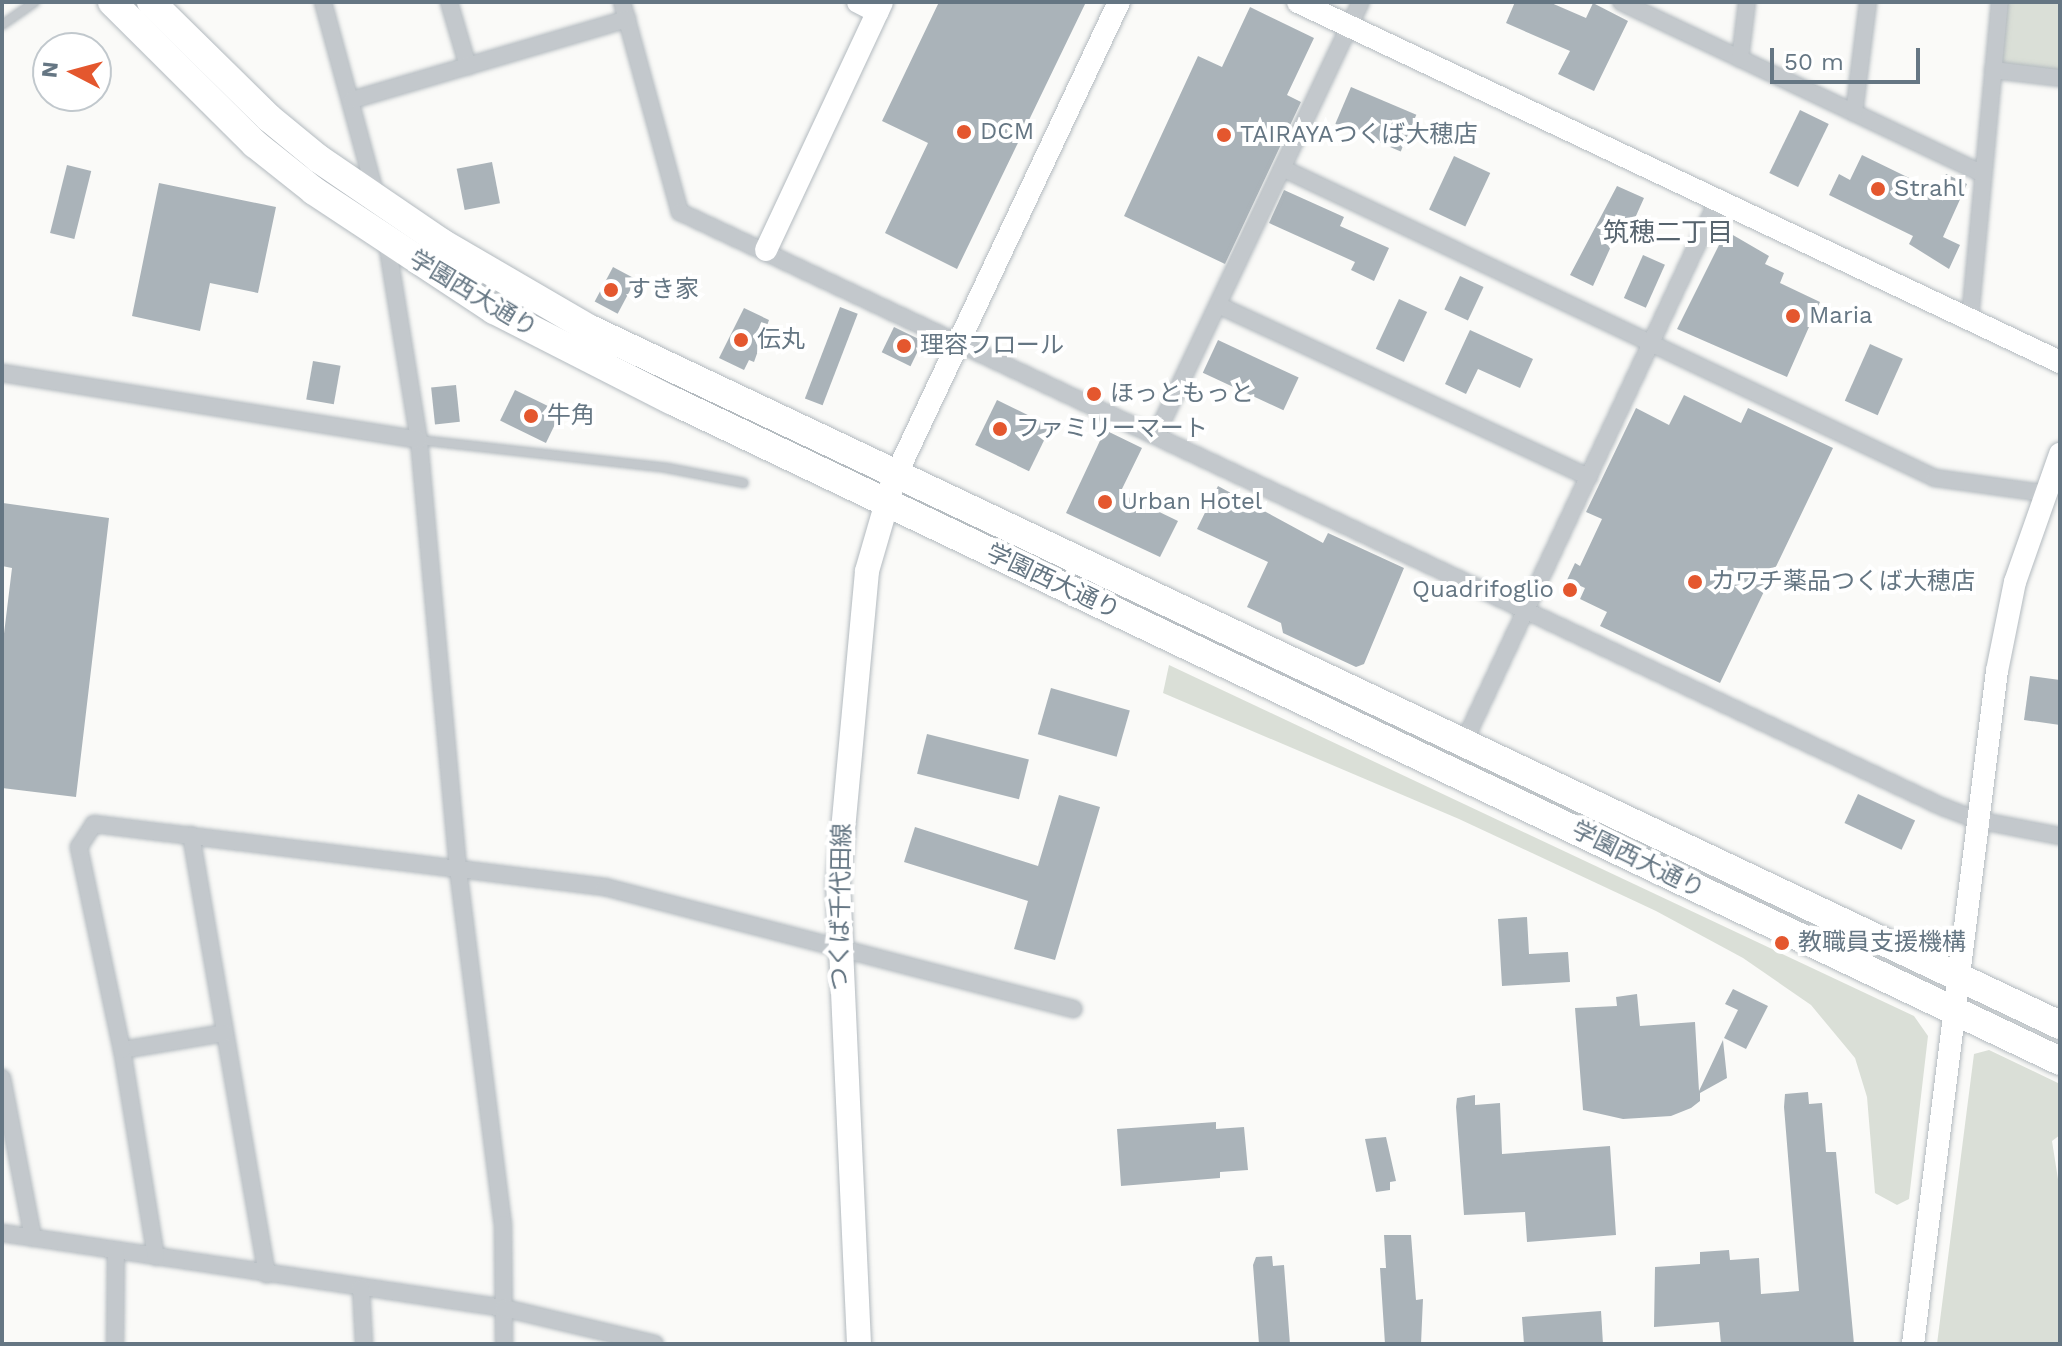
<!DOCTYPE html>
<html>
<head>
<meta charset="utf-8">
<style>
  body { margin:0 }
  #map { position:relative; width:2062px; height:1346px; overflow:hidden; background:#fafaf8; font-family:"Work Sans","Noto Sans JP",sans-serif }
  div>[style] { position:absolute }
  .green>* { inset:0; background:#dadfd7 }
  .building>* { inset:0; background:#aab3b9; transform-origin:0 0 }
  .roads { filter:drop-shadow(0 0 2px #b3babf) drop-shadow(0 0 2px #b3babf) }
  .lane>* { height:8px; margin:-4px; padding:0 4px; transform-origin:4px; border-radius:4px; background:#c3c8cc }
  .street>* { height:16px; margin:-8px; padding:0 8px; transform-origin:8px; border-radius:8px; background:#c3c8cc }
  .secondary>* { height:22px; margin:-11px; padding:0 11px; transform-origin:11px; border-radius:11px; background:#fff }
  .primary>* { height:24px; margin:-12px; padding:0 12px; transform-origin:12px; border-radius:12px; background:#fff }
  .highway>* { height:28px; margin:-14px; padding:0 14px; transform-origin:14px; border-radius:14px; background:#fff }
  .dots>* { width:22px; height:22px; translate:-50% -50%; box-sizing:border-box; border:4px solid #fff; border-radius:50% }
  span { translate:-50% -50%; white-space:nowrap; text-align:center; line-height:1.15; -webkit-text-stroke:8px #fff; paint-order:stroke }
  .poi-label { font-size:24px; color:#657683 }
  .left { translate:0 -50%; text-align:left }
  .right { translate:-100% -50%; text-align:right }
  .street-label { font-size:24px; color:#657683 }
  .neighbourhood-label { font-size:26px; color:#57646e }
  .frame { position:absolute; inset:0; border:4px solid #657683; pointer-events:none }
  .north { position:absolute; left:32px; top:32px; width:80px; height:80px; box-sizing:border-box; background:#fff; border:2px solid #c1c8cd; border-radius:50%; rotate:276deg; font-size:22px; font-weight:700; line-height:32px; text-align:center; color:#657683 }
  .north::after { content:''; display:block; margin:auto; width:28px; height:36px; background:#e4572e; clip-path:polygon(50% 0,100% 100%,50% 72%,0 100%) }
  .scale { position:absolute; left:1770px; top:48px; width:150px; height:36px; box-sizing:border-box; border:4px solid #657683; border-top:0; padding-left:10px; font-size:24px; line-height:28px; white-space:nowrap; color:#657683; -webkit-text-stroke:6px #fff; paint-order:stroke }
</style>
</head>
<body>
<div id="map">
  <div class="green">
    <i style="clip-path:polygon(2007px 2px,2060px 2px,2060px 85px,2000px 77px)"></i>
    <i style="clip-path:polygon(1169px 665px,1914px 1016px,1928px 1036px,1909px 1199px,1897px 1205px,1875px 1193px,1867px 1097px,1855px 1058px,1811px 1005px,1743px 958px,1656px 911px,1459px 819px,1163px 693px)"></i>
    <i style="clip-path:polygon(1989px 1050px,2060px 1084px,2060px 1135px,2052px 1141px,2060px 1192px,2060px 1344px,1937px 1344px,1974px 1054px)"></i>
  </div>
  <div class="building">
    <i style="clip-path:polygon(939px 2px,1086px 2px,957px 269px,885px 233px,928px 143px,882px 121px)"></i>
    <i style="clip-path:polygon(1515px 2px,1549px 2px,1586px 18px,1593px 3px,1628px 21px,1594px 91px,1558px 74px,1570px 51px,1506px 23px)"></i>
    <i style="clip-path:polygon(1250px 7px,1314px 38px,1287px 95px,1301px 102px,1225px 264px,1124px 216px,1198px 56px,1222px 67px)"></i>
    <i style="left:1351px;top:87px;width:71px;height:40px;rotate:23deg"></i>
    <i style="left:1800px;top:110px;width:32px;height:70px;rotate:26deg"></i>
    <i style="clip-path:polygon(1862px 155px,1938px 192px,1946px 174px,1967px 184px,1943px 237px,1960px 245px,1949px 269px,1909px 244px,1913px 236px,1829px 195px,1839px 174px,1850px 180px)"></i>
    <i style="left:1454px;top:156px;width:40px;height:59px;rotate:25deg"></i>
    <i style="left:492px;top:162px;width:42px;height:36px;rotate:79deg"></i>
    <i style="left:67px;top:165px;width:25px;height:70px;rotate:14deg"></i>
    <i style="clip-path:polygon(159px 183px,276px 207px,258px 293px,210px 283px,200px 331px,132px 316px)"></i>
    <i style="clip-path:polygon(1617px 186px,1644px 198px,1627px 236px,1618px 231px,1593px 286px,1570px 275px)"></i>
    <i style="clip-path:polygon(1284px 190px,1344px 217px,1340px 226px,1389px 248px,1374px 281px,1351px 270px,1355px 262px,1269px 223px)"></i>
    <i style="clip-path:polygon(1726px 231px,1769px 256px,1765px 264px,1784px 273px,1780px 283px,1820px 302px,1787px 377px,1677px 329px)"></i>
    <i style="left:1643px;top:255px;width:24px;height:47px;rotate:24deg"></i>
    <i style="left:613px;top:267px;width:26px;height:39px;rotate:28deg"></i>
    <i style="left:1460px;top:276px;width:26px;height:37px;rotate:25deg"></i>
    <i style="left:1399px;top:299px;width:31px;height:55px;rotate:25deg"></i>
    <i style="left:840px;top:307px;width:19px;height:98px;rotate:21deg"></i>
    <i style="clip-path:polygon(744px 308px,769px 320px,754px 362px,749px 360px,744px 370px,719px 358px)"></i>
    <i style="left:894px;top:327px;width:32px;height:28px;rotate:26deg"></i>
    <i style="clip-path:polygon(1470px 330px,1533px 359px,1520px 388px,1478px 369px,1466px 394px,1445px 384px)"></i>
    <i style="left:1218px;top:340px;width:89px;height:36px;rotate:25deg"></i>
    <i style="left:1870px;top:344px;width:36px;height:62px;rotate:24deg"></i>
    <i style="left:313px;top:361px;width:28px;height:39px;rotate:10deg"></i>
    <i style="left:456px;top:385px;width:37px;height:25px;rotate:84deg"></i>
    <i style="left:515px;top:390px;width:51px;height:34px;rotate:26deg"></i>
    <i style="clip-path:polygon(1684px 395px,1741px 423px,1748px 408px,1833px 448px,1720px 683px,1600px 626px,1607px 612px,1580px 599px,1585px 588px,1567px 580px,1575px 563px,1580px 566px,1602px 519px,1586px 512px,1636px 408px,1669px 425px)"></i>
    <i style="left:997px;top:400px;width:60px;height:50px;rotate:26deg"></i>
    <i style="clip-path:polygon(1105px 430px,1142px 448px,1120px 493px,1178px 521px,1160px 557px,1066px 513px)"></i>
    <i style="clip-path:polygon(1218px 486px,1323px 543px,1328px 533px,1404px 568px,1364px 664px,1356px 667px,1283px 633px,1281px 623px,1247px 607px,1268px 562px,1197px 529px)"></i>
    <i style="clip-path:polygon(3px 503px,109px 518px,76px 797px,2px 788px,2px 650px,12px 568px,2px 566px)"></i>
    <i style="clip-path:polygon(2030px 676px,2060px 680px,2060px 725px,2024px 720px)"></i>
    <i style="left:1051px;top:688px;width:82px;height:48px;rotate:16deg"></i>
    <i style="left:927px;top:734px;width:105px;height:41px;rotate:14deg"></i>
    <i style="left:1858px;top:794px;width:63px;height:32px;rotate:25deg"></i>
    <i style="clip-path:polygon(1059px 795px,1100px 807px,1055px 960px,1014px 949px,1028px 901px,904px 862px,915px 827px,1038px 866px)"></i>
    <i style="clip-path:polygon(1527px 917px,1529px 954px,1568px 952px,1570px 982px,1502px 986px,1498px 919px)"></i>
    <i style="clip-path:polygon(1733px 989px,1768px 1006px,1746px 1049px,1724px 1038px,1738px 1010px,1725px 1004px)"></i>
    <i style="clip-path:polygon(1637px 994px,1640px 1026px,1695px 1022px,1699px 1091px,1723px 1040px,1727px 1078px,1700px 1093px,1700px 1101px,1691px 1108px,1671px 1116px,1623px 1119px,1583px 1110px,1575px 1008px,1617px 1006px,1616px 997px)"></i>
    <i style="clip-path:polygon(1808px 1092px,1809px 1104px,1822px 1103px,1826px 1152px,1836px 1152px,1854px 1344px,1721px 1344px,1719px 1322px,1654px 1327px,1655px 1267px,1700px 1264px,1700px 1252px,1729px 1250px,1730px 1260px,1759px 1258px,1761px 1294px,1799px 1291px,1784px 1107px,1785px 1094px)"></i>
    <i style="clip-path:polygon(1475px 1095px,1475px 1105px,1500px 1103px,1502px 1154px,1610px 1146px,1616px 1235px,1527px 1242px,1525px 1212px,1464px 1215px,1456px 1107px,1457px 1098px)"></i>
    <i style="clip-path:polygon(1216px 1122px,1216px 1129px,1244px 1127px,1248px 1170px,1220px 1172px,1220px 1178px,1121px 1186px,1117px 1129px)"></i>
    <i style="clip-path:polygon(1386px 1137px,1396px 1181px,1390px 1182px,1390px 1190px,1376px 1192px,1365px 1139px)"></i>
    <i style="clip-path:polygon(1384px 1235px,1411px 1235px,1416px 1300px,1423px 1299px,1421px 1344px,1385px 1344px,1380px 1268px,1386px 1268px)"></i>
    <i style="clip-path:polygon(1272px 1256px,1273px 1266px,1284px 1265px,1290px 1344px,1259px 1344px,1253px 1265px,1256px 1257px)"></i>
    <i style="clip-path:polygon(1601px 1311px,1603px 1344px,1524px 1344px,1522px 1317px)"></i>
  </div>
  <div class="roads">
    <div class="lane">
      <i style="left:2px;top:25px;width:40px;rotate:-34.9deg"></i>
      <i style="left:419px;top:440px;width:250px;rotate:6.4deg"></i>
      <i style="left:667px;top:468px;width:78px;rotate:11deg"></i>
    </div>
    <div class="street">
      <i style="left:323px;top:2px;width:204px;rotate:74.7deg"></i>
      <i style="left:449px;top:2px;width:67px;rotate:73.5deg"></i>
      <i style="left:622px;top:2px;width:218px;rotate:74.6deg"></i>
      <i style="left:680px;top:212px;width:1396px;rotate:25.23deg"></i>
      <i style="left:1943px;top:807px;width:36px;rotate:21deg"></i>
      <i style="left:1977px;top:820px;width:85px;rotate:10.9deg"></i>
      <i style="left:1621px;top:2px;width:401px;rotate:25.4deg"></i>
      <i style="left:1740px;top:59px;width:57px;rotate:-83deg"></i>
      <i style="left:1993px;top:70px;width:67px;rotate:6.8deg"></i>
      <i style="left:352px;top:100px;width:287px;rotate:-16.4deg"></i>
      <i style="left:1854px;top:113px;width:112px;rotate:-82.8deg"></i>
      <i style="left:1282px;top:168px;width:723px;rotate:25.4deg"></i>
      <i style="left:1935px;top:478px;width:109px;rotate:7.9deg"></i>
      <i style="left:386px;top:237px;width:206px;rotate:80.8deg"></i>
      <i style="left:419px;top:440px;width:431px;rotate:84.8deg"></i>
      <i style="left:458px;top:869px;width:358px;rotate:82.8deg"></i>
      <i style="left:503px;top:1224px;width:120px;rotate:89.5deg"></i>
      <i style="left:1218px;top:305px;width:409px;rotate:24.9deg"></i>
      <i style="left:1970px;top:318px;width:317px;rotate:-84.6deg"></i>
      <i style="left:2px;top:373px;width:422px;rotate:9.1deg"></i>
      <i style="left:1156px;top:435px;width:479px;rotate:-64.7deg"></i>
      <i style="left:1463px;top:744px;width:601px;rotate:-64.89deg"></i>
      <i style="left:191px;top:835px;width:446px;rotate:80.2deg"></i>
      <i style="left:122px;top:1050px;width:104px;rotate:-9.4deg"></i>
      <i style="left:2px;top:1078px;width:163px;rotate:79deg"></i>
      <i style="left:2px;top:1233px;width:508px;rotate:8.5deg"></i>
      <i style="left:504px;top:1308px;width:155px;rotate:13.4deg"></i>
      <i style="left:156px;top:1257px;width:210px;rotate:-99.3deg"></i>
      <i style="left:122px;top:1050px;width:208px;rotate:-102deg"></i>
      <i style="left:79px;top:847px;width:27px;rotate:-57deg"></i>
      <i style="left:94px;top:824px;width:515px;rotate:7.03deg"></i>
      <i style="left:605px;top:887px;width:484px;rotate:14.6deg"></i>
      <i style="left:361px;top:1288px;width:56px;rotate:86.9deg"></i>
      <i style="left:115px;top:1344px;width:93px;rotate:-89.4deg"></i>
    </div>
    <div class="secondary">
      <i style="left:858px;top:2px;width:22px;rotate:27deg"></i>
      <i style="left:1298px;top:2px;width:843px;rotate:25.29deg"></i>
      <i style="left:766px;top:250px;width:274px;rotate:-64.9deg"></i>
      <i style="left:896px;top:475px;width:523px;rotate:-64.76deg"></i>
      <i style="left:1913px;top:1344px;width:678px;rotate:-82.89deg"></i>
      <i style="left:1997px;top:671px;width:91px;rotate:-78.6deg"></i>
      <i style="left:2015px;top:582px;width:136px;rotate:-70.6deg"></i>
    </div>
    <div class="primary">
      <i style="left:859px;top:1344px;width:460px;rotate:-92.6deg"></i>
      <i style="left:838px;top:884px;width:314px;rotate:-84.7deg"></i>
      <i style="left:867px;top:571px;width:90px;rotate:-73.8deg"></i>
    </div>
    <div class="highway">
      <i style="left:112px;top:2px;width:202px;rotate:44.8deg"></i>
      <i style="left:255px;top:144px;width:75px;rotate:38.5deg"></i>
      <i style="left:314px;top:191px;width:216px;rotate:33.5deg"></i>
      <i style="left:494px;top:310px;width:199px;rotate:27deg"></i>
      <i style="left:671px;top:400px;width:1538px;rotate:25.45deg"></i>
      <i style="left:151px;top:2px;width:165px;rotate:44.5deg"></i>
      <i style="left:269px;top:118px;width:65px;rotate:39.4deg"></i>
      <i style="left:319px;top:159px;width:149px;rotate:34.3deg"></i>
      <i style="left:442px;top:243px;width:169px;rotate:30.2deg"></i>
      <i style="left:588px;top:328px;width:1629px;rotate:25.34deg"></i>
    </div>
  </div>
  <div class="dots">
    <i style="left:964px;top:132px;background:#e4572e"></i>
    <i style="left:1224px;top:135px;background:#e4572e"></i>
    <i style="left:1878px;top:189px;background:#e4572e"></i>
    <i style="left:611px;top:290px;background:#e4572e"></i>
    <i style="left:1793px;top:316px;background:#e4572e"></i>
    <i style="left:741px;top:340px;background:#e4572e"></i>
    <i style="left:904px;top:346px;background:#e4572e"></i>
    <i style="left:1094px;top:394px;background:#e4572e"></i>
    <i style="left:531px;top:416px;background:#e4572e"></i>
    <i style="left:1000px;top:429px;background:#e4572e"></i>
    <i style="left:1105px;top:502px;background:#e4572e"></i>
    <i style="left:1695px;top:582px;background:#e4572e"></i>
    <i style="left:1570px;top:590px;background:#e4572e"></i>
    <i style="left:1782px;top:943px;background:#e4572e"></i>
  </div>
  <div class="poi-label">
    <span class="left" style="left:980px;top:132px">DCM</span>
    <span class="left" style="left:1240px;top:135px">TAIRAYAつくば大穂店</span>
    <span class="left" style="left:1894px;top:189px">Strahl</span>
    <span class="left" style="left:627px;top:290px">すき家</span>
    <span class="left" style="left:1809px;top:316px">Maria</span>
    <span class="left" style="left:757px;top:340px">伝丸</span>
    <span class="left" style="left:920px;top:346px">理容フロール</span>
    <span class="left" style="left:1110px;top:394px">ほっともっと</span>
    <span class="left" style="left:547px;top:416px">牛角</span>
    <span class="left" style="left:1016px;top:429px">ファミリーマート</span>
    <span class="left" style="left:1121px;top:502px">Urban Hotel</span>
    <span class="left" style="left:1711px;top:582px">カワチ薬品つくば大穂店</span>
    <span class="right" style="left:1554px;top:590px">Quadrifoglio</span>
    <span class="left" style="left:1798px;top:943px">教職員支援機構</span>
  </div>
  <div class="street-label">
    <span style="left:473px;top:294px;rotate:31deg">学園西大通り</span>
    <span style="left:1053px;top:582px;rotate:25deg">学園西大通り</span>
    <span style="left:1638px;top:860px;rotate:26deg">学園西大通り</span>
    <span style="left:841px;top:907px;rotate:-89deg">つくば千代田線</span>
  </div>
  <div class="neighbourhood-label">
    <span style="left:1668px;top:233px">筑穂二丁目</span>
  </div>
  <div class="frame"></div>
  <div class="north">N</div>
  <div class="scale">50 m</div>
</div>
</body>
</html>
